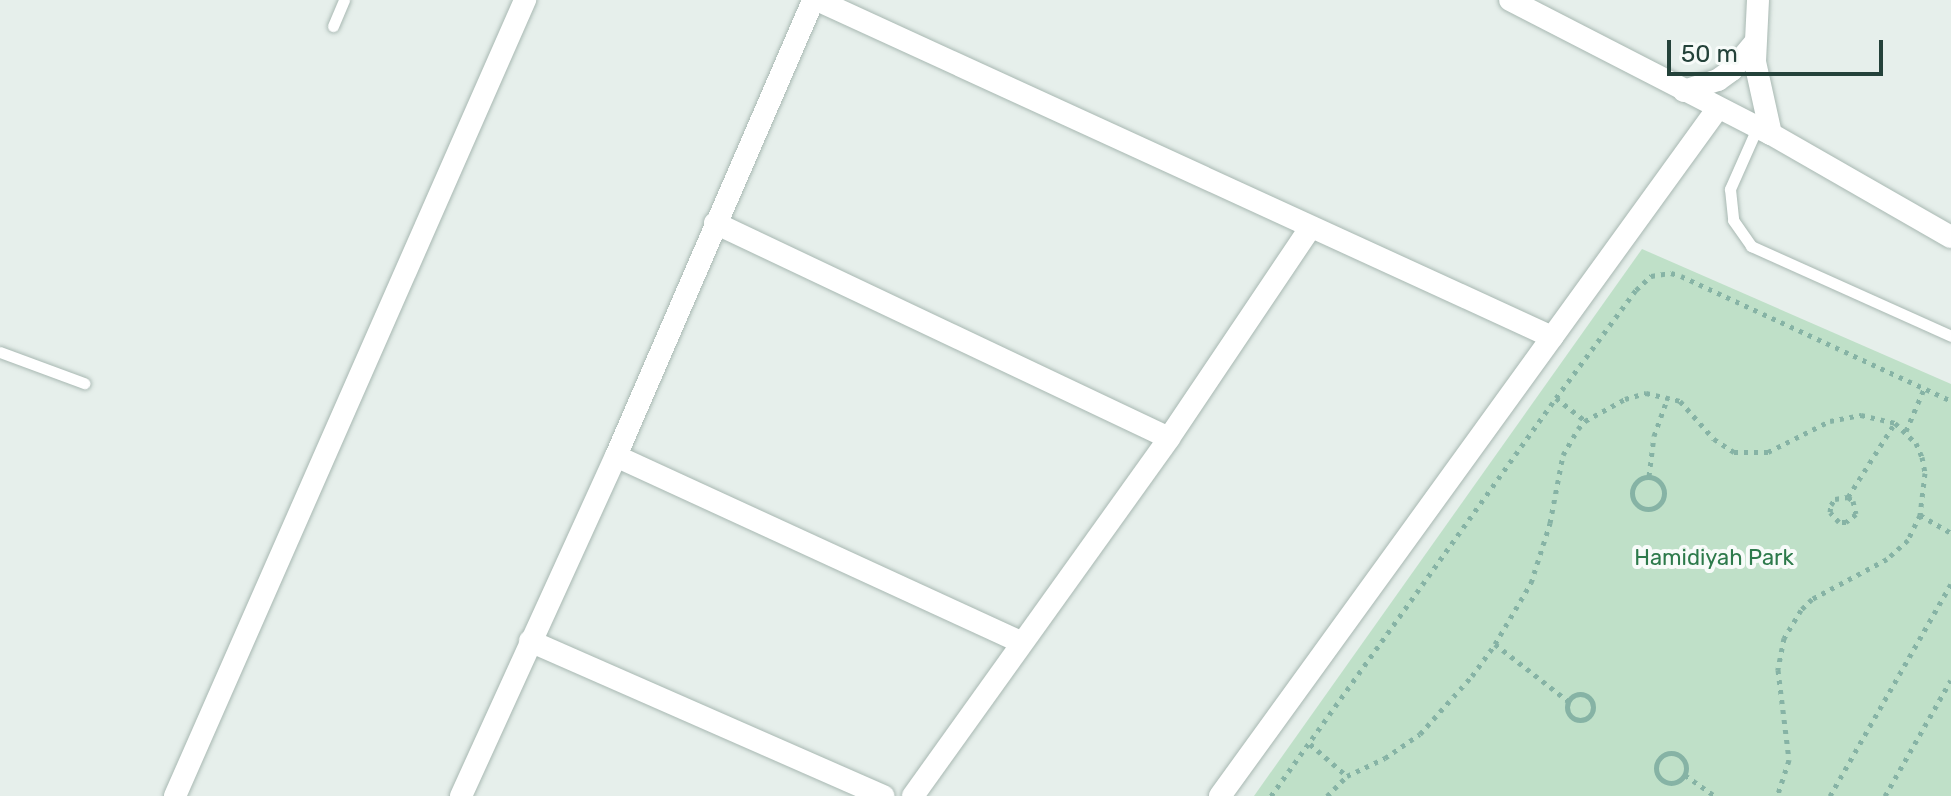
<!DOCTYPE html>
<html>
<head>
<meta charset="utf-8">
<style>
  body { margin:0 }
  #map { position:relative; width:1951px; height:796px; overflow:hidden; background:#e6efeb; font-family:Rubik,sans-serif }
  div>[style] { position:absolute }
  .green>* { inset:0; background:#bfe0c8 }
  .path>* { height:5px; margin-top:-2.5px; transform-origin:0; background:repeating-linear-gradient(90deg,#86b3a5 0 4px,transparent 0 10px) }
  .path>.ring { margin:-2.5px; padding:0; box-sizing:content-box; background:none; border:5px solid #86b3a5; border-radius:50% }
  .roads { filter:drop-shadow(0 0 2px #a8b8b2) drop-shadow(0 0 2px #a8b8b2) }
  .service>* { height:11px; margin:-5.5px; padding:0 5.5px; transform-origin:5.5px; border-radius:5.5px; background:#fff }
  .minor>* { height:22px; margin:-11px; padding:0 11px; transform-origin:11px; border-radius:11px; background:#fff }
  span { translate:-50% -50%; white-space:nowrap; text-align:center; line-height:1.15; -webkit-text-stroke:8px #f7fbf9; paint-order:stroke }
  .park-label { font-size:22px; color:#2d7a4b }
  .scale { position:absolute; left:1667px; top:40px; width:216px; height:36px; box-sizing:border-box; border:4px solid #24423a; border-top:0; padding-left:10px; font-size:24px; line-height:28px; white-space:nowrap; color:#24423a; -webkit-text-stroke:6px #f7fbf9; paint-order:stroke }
</style>
</head>
<body>
<div id="map">
  <div class="green">
    <i style="clip-path:polygon(1642px 249px,1951px 384px,1951px 796px,1254px 796px)"></i>
  </div>
  <div class="path">
    <i style="left:1556px;top:398px;width:37px;rotate:38deg"></i>
    <i style="left:1906px;top:431px;width:46px;rotate:-66.8deg"></i>
    <i style="left:1649px;top:476px;width:40px;rotate:-82.9deg"></i>
    <i style="left:1654px;top:436px;width:41px;rotate:-70.3deg"></i>
    <i class="ring" style="left:1632px;top:477px;width:27px;height:27px"></i>
    <i style="left:1848px;top:497px;width:6px;rotate:39deg"></i>
    <i style="left:1853px;top:501px;width:13px;rotate:77deg"></i>
    <i style="left:1856px;top:514px;width:13px;rotate:141deg"></i>
    <i style="left:1846px;top:522px;width:7px;rotate:180deg"></i>
    <i style="left:1839px;top:522px;width:13px;rotate:-132deg"></i>
    <i style="left:1830px;top:512px;width:7px;rotate:-82deg"></i>
    <i style="left:1831px;top:505px;width:7px;rotate:-56deg"></i>
    <i style="left:1835px;top:499px;width:13px;rotate:-9deg"></i>
    <i style="left:1848px;top:497px;width:88px;rotate:-57.6deg"></i>
    <i style="left:1920px;top:515px;width:36px;rotate:30deg"></i>
    <i style="left:1495px;top:644px;width:93px;rotate:38deg"></i>
    <i class="ring" style="left:1567px;top:694px;width:21px;height:21px"></i>
    <i style="left:1310px;top:744px;width:49px;rotate:40.9deg"></i>
    <i class="ring" style="left:1656px;top:753px;width:25px;height:25px"></i>
    <i style="left:1685px;top:775px;width:37px;rotate:35deg"></i>
    <i style="left:1271px;top:796px;width:490px;rotate:-54.4deg"></i>
    <i style="left:1556px;top:398px;width:134px;rotate:-53.5deg"></i>
    <i style="left:1636px;top:290px;width:21px;rotate:-43deg"></i>
    <i style="left:1651px;top:276px;width:20px;rotate:-9deg"></i>
    <i style="left:1671px;top:273px;width:10px;rotate:17deg"></i>
    <i style="left:1681px;top:276px;width:298px;rotate:24.8deg"></i>
    <i style="left:1327px;top:796px;width:28px;rotate:-45deg"></i>
    <i style="left:1347px;top:776px;width:42px;rotate:-25.3deg"></i>
    <i style="left:1385px;top:758px;width:42px;rotate:-34.4deg"></i>
    <i style="left:1420px;top:734px;width:78px;rotate:-48.1deg"></i>
    <i style="left:1472px;top:676px;width:39px;rotate:-54deg"></i>
    <i style="left:1495px;top:644px;width:71px;rotate:-59.5deg"></i>
    <i style="left:1531px;top:583px;width:63px;rotate:-72.4deg"></i>
    <i style="left:1550px;top:523px;width:69px;rotate:-79.2deg"></i>
    <i style="left:1563px;top:455px;width:30px;rotate:-60deg"></i>
    <i style="left:1578px;top:429px;width:11px;rotate:-49deg"></i>
    <i style="left:1585px;top:421px;width:46px;rotate:-28.8deg"></i>
    <i style="left:1625px;top:399px;width:22px;rotate:-16deg"></i>
    <i style="left:1646px;top:393px;width:35px;rotate:13deg"></i>
    <i style="left:1680px;top:401px;width:51px;rotate:48.2deg"></i>
    <i style="left:1714px;top:439px;width:24px;rotate:33deg"></i>
    <i style="left:1734px;top:452px;width:34px"></i>
    <i style="left:1768px;top:452px;width:69px;rotate:-26.6deg"></i>
    <i style="left:1830px;top:421px;width:32px;rotate:-11deg"></i>
    <i style="left:1861px;top:415px;width:35px;rotate:13deg"></i>
    <i style="left:1895px;top:423px;width:29px;rotate:44deg"></i>
    <i style="left:1916px;top:443px;width:15px;rotate:67deg"></i>
    <i style="left:1922px;top:457px;width:16px;rotate:79deg"></i>
    <i style="left:1925px;top:473px;width:42px;rotate:96.8deg"></i>
    <i style="left:1920px;top:515px;width:28px;rotate:116deg"></i>
    <i style="left:1908px;top:540px;width:28px;rotate:138deg"></i>
    <i style="left:1887px;top:559px;width:85px;rotate:151.9deg"></i>
    <i style="left:1812px;top:599px;width:16px;rotate:135deg"></i>
    <i style="left:1801px;top:610px;width:33px;rotate:121deg"></i>
    <i style="left:1784px;top:638px;width:33px;rotate:101deg"></i>
    <i style="left:1778px;top:670px;width:91px;rotate:83deg"></i>
    <i style="left:1789px;top:760px;width:38px;rotate:108deg"></i>
    <i style="left:1830px;top:796px;width:244px;rotate:-60.3deg"></i>
    <i style="left:1885px;top:796px;width:133px;rotate:-60.4deg"></i>
  </div>
  <div class="roads">
    <div class="service">
      <i style="left:333px;top:26px;width:28px;rotate:-67deg"></i>
      <i style="left:1757px;top:128px;width:67px;rotate:113.9deg"></i>
      <i style="left:1730px;top:189px;width:31px;rotate:84deg"></i>
      <i style="left:1733px;top:220px;width:32px;rotate:55deg"></i>
      <i style="left:1751px;top:246px;width:219px;rotate:24.2deg"></i>
      <i style="left:0;top:352px;width:90px;rotate:20.3deg"></i>
    </div>
    <div class="minor">
      <i style="left:817px;top:0;width:809px;rotate:24.63deg"></i>
      <i style="left:1510px;top:0;width:293px;rotate:27.2deg"></i>
      <i style="left:1771px;top:134px;width:207px;rotate:29.8deg"></i>
      <i style="left:1758px;top:0;width:62px;rotate:92.8deg"></i>
      <i style="left:1755px;top:62px;width:74px;rotate:77.5deg"></i>
      <i style="left:1684px;top:91px;width:36px;rotate:-18deg"></i>
      <i style="left:1718px;top:80px;width:17px;rotate:-36deg"></i>
      <i style="left:1732px;top:70px;width:35px;rotate:-50deg"></i>
      <i style="left:715px;top:223px;width:502px;rotate:25.34deg"></i>
      <i style="left:616px;top:456px;width:445px;rotate:24.7deg"></i>
      <i style="left:530px;top:641px;width:386px;rotate:23.7deg"></i>
      <i style="left:175px;top:796px;width:870px;rotate:-66.26deg"></i>
      <i style="left:461px;top:796px;width:374px;rotate:-65.5deg"></i>
      <i style="left:616px;top:456px;width:497px;rotate:-66.6deg"></i>
      <i style="left:913px;top:796px;width:440px;rotate:-54.4deg"></i>
      <i style="left:1169px;top:438px;width:253px;rotate:-56.1deg"></i>
      <i style="left:1220px;top:796px;width:849px;rotate:-54.1deg"></i>
    </div>
  </div>
  <div class="park-label">
    <span style="left:1714px;top:558px">Hamidiyah Park</span>
  </div>
  <div class="scale">50 m</div>
</div>
</body>
</html>
